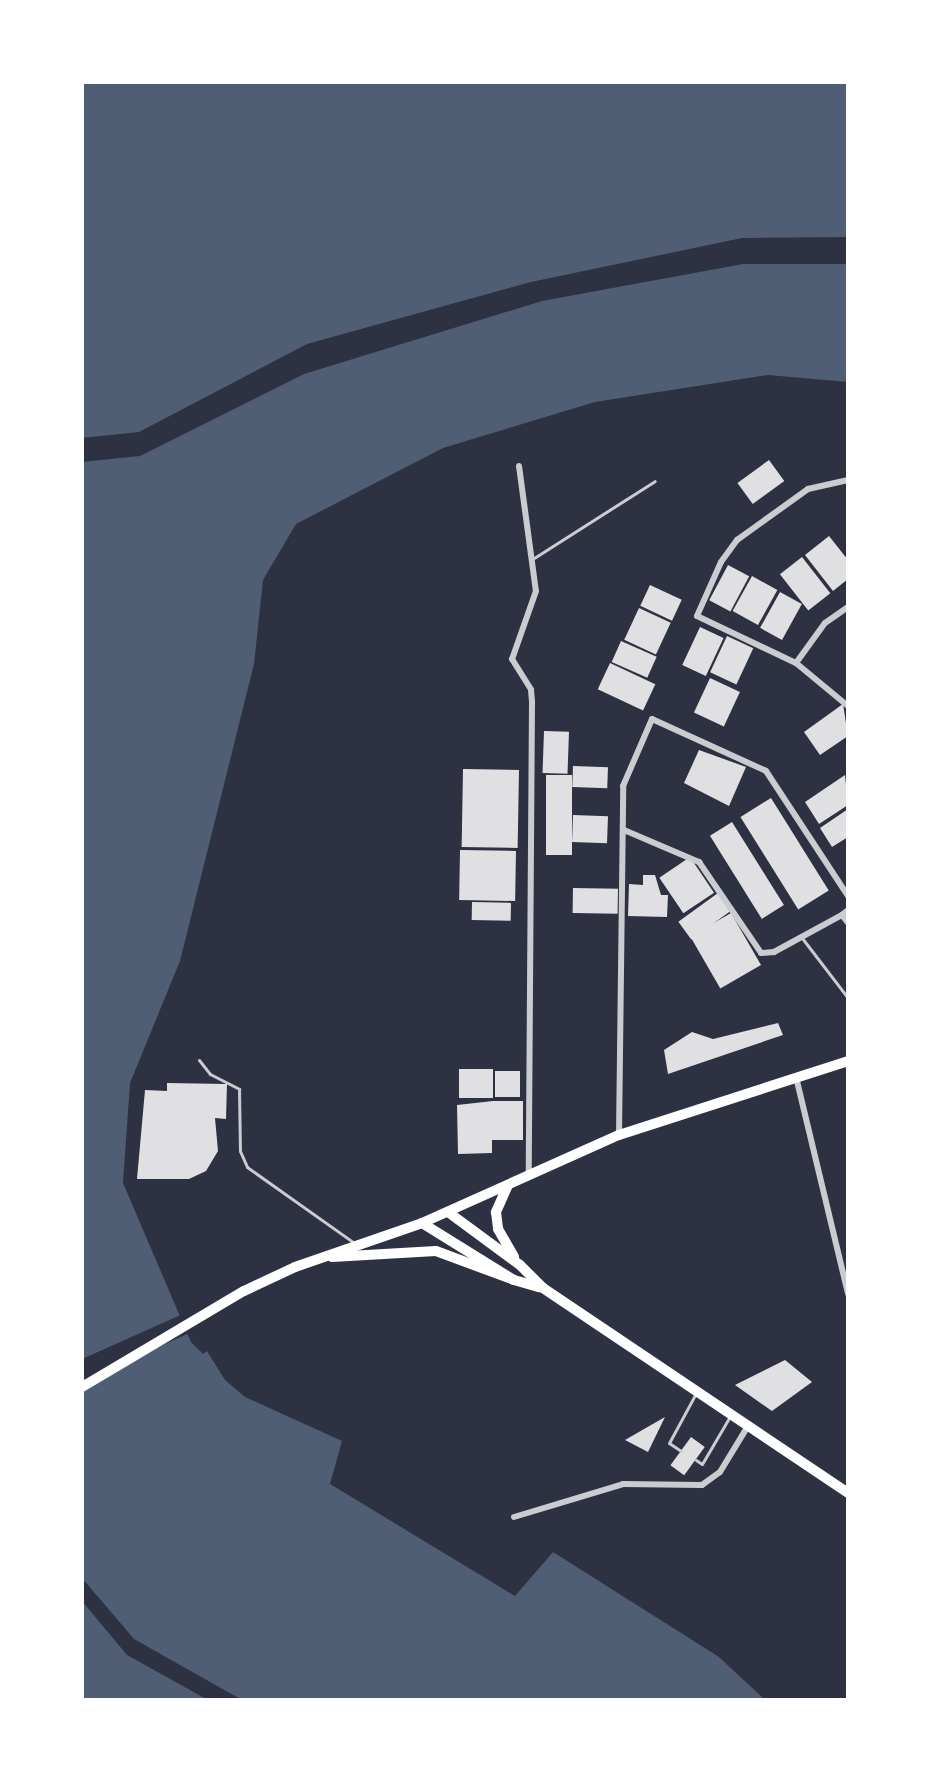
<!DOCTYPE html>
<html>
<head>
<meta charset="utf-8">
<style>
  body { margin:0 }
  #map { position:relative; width:930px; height:1782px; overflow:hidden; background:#2d3142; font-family:"Playfair Display",serif }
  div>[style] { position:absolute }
  .water>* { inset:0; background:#4f5d75 }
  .pier>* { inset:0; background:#2d3142; transform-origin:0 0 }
  .building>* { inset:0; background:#e0e0e3; transform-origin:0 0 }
  .service>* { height:3px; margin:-1.5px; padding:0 1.5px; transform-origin:1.5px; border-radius:1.5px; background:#caccd0 }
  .minor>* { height:6px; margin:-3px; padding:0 3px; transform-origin:3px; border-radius:3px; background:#caccd0 }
  .primary>* { height:10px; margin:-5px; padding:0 5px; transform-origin:5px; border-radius:5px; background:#fff }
  .trunk>* { height:10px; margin:-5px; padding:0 5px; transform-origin:5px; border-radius:5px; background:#fff }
  span { translate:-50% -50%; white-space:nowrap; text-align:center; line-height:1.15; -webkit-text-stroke:7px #fff; paint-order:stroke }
  .frame { position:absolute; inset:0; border:84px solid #fff; pointer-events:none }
</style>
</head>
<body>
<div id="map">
  <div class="water">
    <i style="clip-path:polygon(82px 82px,848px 82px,848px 237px,742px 238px,531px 282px,307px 344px,139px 432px,82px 438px)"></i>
    <i style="clip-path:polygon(743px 264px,848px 264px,848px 382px,768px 375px,595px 402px,443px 448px,296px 524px,263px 580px,254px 664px,180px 961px,130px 1083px,123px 1183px,191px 1342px,203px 1354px,207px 1351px,225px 1380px,245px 1397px,342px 1441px,330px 1484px,515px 1596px,553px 1552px,719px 1657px,765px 1700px,242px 1700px,134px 1639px,82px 1578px,82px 462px,140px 456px,304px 374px,542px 301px)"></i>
    <i style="clip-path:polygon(82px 1601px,127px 1655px,208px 1700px,82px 1700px)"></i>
  </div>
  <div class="pier">
    <i style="left:183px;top:1314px;width:20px;height:119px;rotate:66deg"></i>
  </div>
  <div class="building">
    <i style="left:769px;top:460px;width:26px;height:39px;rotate:54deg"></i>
    <i style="clip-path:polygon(829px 536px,848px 560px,848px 579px,833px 591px,805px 555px)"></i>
    <i style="left:802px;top:557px;width:46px;height:28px;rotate:52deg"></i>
    <i style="left:728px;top:565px;width:24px;height:40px;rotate:28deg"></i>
    <i style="left:752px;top:576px;width:29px;height:40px;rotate:29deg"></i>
    <i style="left:650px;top:585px;width:35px;height:23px;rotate:25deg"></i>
    <i style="left:780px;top:592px;width:25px;height:41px;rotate:29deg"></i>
    <i style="left:639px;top:608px;width:35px;height:35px;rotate:25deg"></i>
    <i style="left:700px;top:627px;width:26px;height:42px;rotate:25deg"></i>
    <i style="left:727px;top:636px;width:29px;height:40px;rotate:25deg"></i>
    <i style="left:621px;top:641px;width:39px;height:23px;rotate:24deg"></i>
    <i style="left:610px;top:663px;width:50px;height:29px;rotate:25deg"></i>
    <i style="left:710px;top:678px;width:33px;height:38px;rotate:25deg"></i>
    <i style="clip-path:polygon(843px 704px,848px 736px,820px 755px,804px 732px)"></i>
    <i style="left:544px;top:731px;width:25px;height:42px;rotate:2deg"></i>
    <i style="clip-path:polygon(699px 750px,746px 767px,729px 806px,684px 783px)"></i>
    <i style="left:573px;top:766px;width:35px;height:21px;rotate:2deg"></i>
    <i style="left:463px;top:769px;width:56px;height:78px;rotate:1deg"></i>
    <i style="left:546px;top:775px;width:26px;height:80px"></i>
    <i style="clip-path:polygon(845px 775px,848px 805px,819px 824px,805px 802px)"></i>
    <i style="left:771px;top:798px;width:109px;height:36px;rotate:58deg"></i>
    <i style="clip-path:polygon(848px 809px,848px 837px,832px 847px,820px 828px)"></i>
    <i style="left:573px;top:815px;width:35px;height:27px;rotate:2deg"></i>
    <i style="left:732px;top:822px;width:98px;height:26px;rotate:58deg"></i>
    <i style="left:460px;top:850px;width:56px;height:50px;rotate:1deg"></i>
    <i style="left:690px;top:857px;width:43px;height:37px;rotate:56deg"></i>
    <i style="clip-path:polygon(643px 875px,655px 875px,661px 895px,668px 895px,667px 917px,628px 916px,629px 884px,643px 885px)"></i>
    <i style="left:573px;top:888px;width:45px;height:25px;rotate:1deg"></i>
    <i style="left:718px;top:893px;width:22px;height:49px;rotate:54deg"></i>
    <i style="left:472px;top:902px;width:39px;height:18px;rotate:1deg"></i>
    <i style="left:731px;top:913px;width:60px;height:47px;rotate:60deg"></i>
    <i style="clip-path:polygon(778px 1023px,783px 1035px,668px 1074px,664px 1050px,692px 1032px,713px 1039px)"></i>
    <i style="left:459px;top:1069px;width:34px;height:29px"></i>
    <i style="left:495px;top:1071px;width:25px;height:26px"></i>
    <i style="clip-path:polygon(167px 1083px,227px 1084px,226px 1119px,215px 1118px,218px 1151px,206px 1171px,189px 1179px,137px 1179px,145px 1090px,167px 1091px)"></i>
    <i style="clip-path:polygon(493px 1101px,523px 1101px,523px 1140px,492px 1140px,492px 1153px,458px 1154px,457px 1105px)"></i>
    <i style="clip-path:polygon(785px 1360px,812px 1382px,772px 1411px,735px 1385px)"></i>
    <i style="clip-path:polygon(665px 1417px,648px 1452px,625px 1440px)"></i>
    <i style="left:691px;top:1437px;width:17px;height:35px;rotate:36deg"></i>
  </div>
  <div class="service">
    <i style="left:534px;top:558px;width:143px;rotate:-32.5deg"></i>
    <i style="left:802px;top:938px;width:76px;rotate:52.5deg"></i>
    <i style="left:199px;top:1060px;width:18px;rotate:52deg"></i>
    <i style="left:210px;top:1074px;width:33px;rotate:27deg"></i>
    <i style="left:239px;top:1089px;width:62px;rotate:89.1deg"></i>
    <i style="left:240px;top:1151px;width:17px;rotate:66deg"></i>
    <i style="left:247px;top:1167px;width:130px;rotate:35.3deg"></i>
    <i style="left:681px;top:1451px;width:14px;rotate:-146deg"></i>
    <i style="left:669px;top:1443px;width:55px;rotate:-61.6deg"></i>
    <i style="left:696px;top:1460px;width:7px;rotate:34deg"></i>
    <i style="left:702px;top:1464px;width:53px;rotate:-59.6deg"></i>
  </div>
  <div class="minor">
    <i style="left:519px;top:466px;width:126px;rotate:82.3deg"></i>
    <i style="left:536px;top:591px;width:72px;rotate:109.4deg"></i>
    <i style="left:512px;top:659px;width:36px;rotate:58deg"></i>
    <i style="left:531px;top:690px;width:12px;rotate:85deg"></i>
    <i style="left:532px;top:702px;width:471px;rotate:90.4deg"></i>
    <i style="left:848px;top:480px;width:41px;rotate:167.3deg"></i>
    <i style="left:808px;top:489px;width:87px;rotate:144.3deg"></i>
    <i style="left:737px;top:540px;width:27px;rotate:126deg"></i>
    <i style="left:721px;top:562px;width:59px;rotate:114deg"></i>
    <i style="left:697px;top:616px;width:110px;rotate:25.4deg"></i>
    <i style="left:796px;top:663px;width:67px;rotate:39.6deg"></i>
    <i style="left:796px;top:663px;width:49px;rotate:-54.1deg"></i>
    <i style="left:825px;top:623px;width:28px;rotate:-35deg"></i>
    <i style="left:624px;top:830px;width:82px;rotate:23.1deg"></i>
    <i style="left:699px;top:862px;width:110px;rotate:55.7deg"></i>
    <i style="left:761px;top:953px;width:13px;rotate:-4deg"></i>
    <i style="left:774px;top:952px;width:77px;rotate:-28.6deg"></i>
    <i style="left:848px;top:910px;width:8px;rotate:140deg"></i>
    <i style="left:842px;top:915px;width:10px;rotate:53deg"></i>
    <i style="left:796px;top:1077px;width:223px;rotate:76.5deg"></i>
    <i style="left:619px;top:1135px;width:349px;rotate:-89.3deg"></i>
    <i style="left:623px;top:786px;width:73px;rotate:-66.6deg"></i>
    <i style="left:652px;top:719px;width:125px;rotate:24.5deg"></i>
    <i style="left:766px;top:771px;width:149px;rotate:56.7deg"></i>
    <i style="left:514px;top:1517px;width:114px;rotate:-16.8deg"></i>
    <i style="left:623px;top:1484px;width:79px;rotate:0.7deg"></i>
    <i style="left:702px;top:1485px;width:22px;rotate:-36deg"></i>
    <i style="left:720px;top:1472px;width:54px;rotate:-58.7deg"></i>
  </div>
  <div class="primary">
    <i style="left:82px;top:1387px;width:188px;rotate:-30.7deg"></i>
    <i style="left:244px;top:1291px;width:56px;rotate:-25.2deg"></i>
    <i style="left:295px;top:1267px;width:134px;rotate:-19.1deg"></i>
  </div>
  <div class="trunk">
    <i style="left:508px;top:1185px;width:30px;rotate:114deg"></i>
    <i style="left:496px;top:1212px;width:17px;rotate:83deg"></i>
    <i style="left:498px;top:1229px;width:32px;rotate:60deg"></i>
    <i style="left:448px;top:1212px;width:89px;rotate:36.4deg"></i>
    <i style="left:520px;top:1265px;width:33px;rotate:45deg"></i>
    <i style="left:543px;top:1288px;width:367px;rotate:33.9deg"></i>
    <i style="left:422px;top:1223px;width:216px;rotate:-24.1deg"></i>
    <i style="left:619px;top:1135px;width:241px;rotate:-17.9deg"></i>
    <i style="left:422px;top:1223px;width:108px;rotate:31.8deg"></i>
    <i style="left:514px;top:1280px;width:26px;rotate:16deg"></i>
    <i style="left:332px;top:1257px;width:104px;rotate:-3.3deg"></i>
    <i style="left:436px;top:1251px;width:83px;rotate:20.4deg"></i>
  </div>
  <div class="frame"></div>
</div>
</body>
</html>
